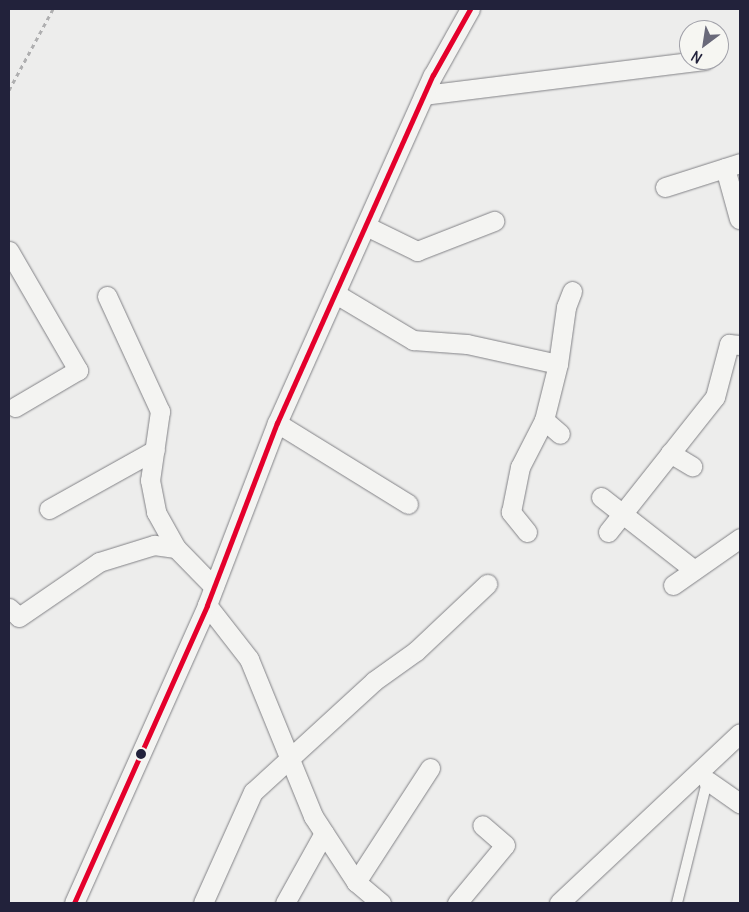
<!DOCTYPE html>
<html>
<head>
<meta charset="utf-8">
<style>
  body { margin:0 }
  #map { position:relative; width:749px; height:912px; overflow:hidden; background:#ededec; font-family:Delius,sans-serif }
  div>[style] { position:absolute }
  .path>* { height:3px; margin-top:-1.5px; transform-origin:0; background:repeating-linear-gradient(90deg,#afafb0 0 4px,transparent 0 8px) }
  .roads { filter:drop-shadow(0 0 1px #828286) drop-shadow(0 0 1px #828286) }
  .lane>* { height:10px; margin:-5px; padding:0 5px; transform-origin:5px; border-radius:5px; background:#f4f4f2 }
  .street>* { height:19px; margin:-9.5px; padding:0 9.5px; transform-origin:9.5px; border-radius:9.5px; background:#f4f4f2 }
  .bus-1>* { height:5px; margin:-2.5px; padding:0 2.5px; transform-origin:2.5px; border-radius:2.5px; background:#e4002b }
  .dots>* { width:14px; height:14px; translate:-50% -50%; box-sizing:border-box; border:2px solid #f6f6f2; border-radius:50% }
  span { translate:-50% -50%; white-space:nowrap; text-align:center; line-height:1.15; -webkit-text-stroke:4.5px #f6f6f2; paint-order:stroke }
  .frame { position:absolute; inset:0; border:10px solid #22223b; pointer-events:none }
  .north { position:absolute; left:679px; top:20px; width:50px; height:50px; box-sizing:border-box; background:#f6f6f2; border:1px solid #a1a1a9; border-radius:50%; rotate:211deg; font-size:14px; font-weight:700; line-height:20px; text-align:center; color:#22223b }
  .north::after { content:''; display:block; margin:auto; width:18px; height:22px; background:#696979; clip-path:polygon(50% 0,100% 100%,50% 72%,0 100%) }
</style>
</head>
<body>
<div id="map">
  <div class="path">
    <i style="left:9px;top:90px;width:92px;rotate:-61.5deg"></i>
  </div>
  <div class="roads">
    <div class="lane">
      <i style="left:677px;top:903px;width:129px;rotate:-76.1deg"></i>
    </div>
    <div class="street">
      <i style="left:424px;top:95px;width:283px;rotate:-7.1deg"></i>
      <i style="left:725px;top:168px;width:53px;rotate:74.6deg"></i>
      <i style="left:665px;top:187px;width:79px;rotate:-17.7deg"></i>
      <i style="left:366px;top:226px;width:57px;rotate:26.1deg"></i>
      <i style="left:417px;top:251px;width:83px;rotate:-21.3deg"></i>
      <i style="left:9px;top:251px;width:138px;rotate:59.9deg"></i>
      <i style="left:78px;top:370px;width:73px;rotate:149.6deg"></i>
      <i style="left:336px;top:294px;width:90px;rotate:30.9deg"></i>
      <i style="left:413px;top:340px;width:54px;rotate:4.2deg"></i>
      <i style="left:467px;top:344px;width:93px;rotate:12.4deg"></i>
      <i style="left:558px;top:364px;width:58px;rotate:-82deg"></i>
      <i style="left:566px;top:307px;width:17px;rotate:-69deg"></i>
      <i style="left:107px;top:296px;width:127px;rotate:65.3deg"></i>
      <i style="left:160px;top:411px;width:70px;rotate:98.2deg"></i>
      <i style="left:150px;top:480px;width:33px;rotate:79deg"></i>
      <i style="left:156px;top:512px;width:41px;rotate:60.9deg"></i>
      <i style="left:558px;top:364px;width:58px;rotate:104deg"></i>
      <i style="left:544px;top:420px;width:21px;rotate:41deg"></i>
      <i style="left:277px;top:423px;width:154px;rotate:31.7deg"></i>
      <i style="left:670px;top:453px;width:26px;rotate:31deg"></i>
      <i style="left:601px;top:497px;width:118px;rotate:38.1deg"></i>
      <i style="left:49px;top:509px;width:121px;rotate:-29.1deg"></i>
      <i style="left:527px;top:532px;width:26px;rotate:-129deg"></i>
      <i style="left:511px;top:512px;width:46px;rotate:-78.7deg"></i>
      <i style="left:520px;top:467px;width:53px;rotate:-62.9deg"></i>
      <i style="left:608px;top:532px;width:172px;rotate:-51.6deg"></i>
      <i style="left:715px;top:397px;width:55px;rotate:-75.2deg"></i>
      <i style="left:729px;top:344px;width:11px;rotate:5deg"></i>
      <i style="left:673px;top:585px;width:82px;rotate:-35deg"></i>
      <i style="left:207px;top:605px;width:68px;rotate:52.1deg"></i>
      <i style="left:249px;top:659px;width:170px;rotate:67.8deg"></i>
      <i style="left:313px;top:816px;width:79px;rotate:56.9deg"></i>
      <i style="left:356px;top:882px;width:33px;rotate:40deg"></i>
      <i style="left:9px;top:608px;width:13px;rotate:42deg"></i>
      <i style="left:19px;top:617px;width:97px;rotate:-34.5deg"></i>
      <i style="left:99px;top:562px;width:58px;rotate:-17.2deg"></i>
      <i style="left:154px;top:545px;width:22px;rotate:8deg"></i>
      <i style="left:176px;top:548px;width:54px;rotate:45.7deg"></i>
      <i style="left:708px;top:781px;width:39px;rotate:35deg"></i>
      <i style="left:356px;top:882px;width:136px;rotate:-57deg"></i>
      <i style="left:74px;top:903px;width:326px;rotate:-65.9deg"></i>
      <i style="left:207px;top:605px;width:195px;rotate:-69deg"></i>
      <i style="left:277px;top:423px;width:381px;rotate:-65.9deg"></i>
      <i style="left:433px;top:75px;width:76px;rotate:-60.7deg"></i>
      <i style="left:203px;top:903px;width:122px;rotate:-65.8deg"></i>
      <i style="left:253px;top:792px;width:164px;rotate:-42.5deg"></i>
      <i style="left:374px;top:681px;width:52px;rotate:-35.5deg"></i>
      <i style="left:416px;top:651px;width:98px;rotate:-43.3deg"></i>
      <i style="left:285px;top:903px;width:80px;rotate:-60.9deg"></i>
      <i style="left:457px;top:903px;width:75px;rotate:-50.4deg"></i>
      <i style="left:505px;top:845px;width:30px;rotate:-139deg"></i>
      <i style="left:559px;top:903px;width:248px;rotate:-43.2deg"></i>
    </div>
  </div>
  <div class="bus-1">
    <i style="left:74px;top:903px;width:326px;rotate:-65.9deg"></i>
    <i style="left:207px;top:605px;width:195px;rotate:-69deg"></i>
    <i style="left:277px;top:423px;width:381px;rotate:-65.9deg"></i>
    <i style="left:433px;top:75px;width:76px;rotate:-60.7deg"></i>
  </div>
  <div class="dots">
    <i style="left:141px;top:754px;background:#22223b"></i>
  </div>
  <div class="frame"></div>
  <div class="north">N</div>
</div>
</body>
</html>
